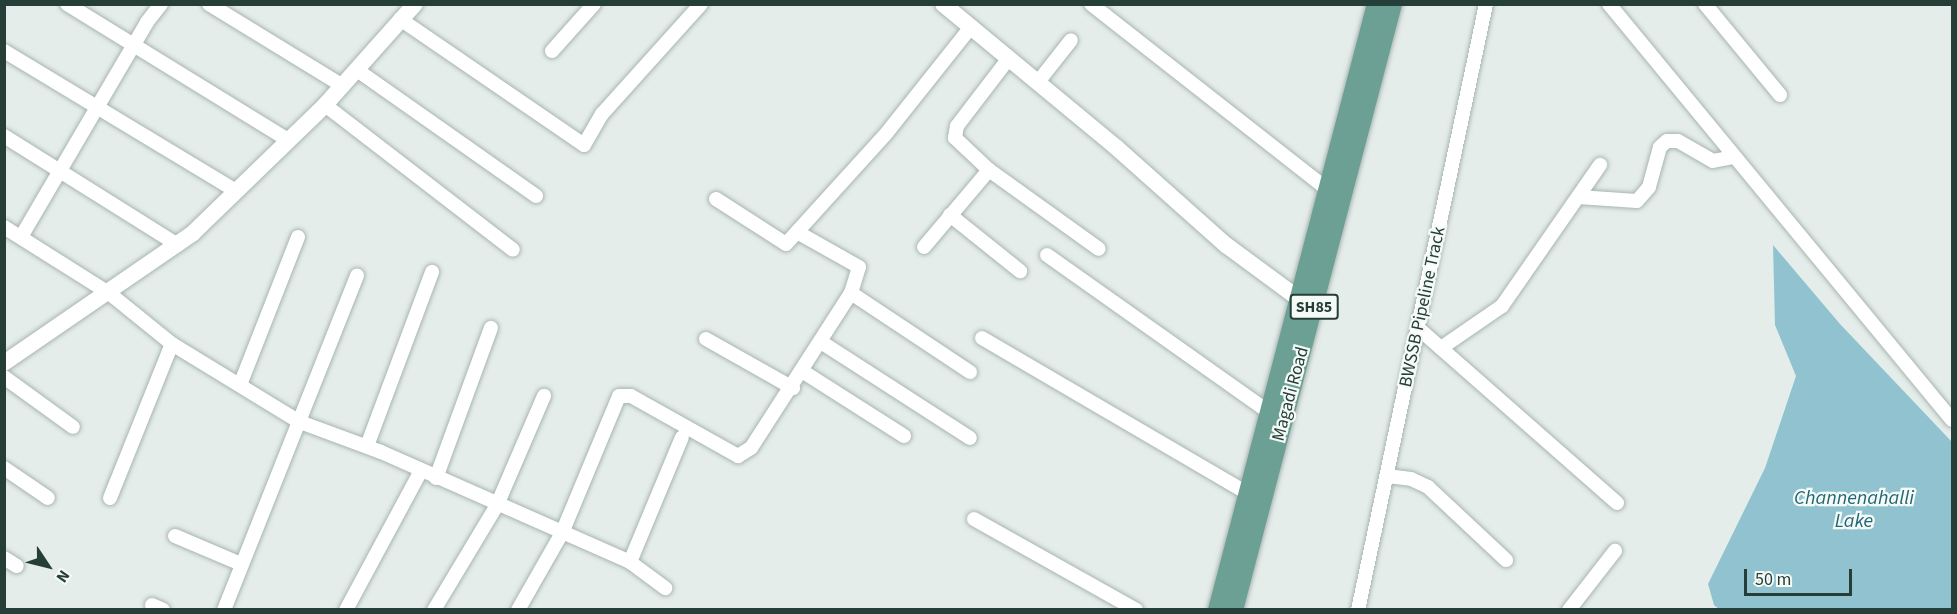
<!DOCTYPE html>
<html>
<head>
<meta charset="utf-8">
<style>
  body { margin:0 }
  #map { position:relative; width:1957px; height:614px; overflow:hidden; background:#e5edea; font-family:"Source Sans 3",sans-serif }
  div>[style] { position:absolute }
  .water>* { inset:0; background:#90c3cf }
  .roads { filter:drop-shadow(0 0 2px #a8b5b1) drop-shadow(0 0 2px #a8b5b1) }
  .minor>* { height:14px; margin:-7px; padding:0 7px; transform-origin:7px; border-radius:7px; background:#fff }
  .tertiary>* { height:16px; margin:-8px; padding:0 8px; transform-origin:8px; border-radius:8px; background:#fff }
  .primary>* { height:18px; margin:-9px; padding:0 9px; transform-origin:9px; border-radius:9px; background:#6ca094 }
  span { translate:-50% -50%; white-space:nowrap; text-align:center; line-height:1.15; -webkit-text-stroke:4.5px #f5faf7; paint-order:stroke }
  .shield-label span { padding:2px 4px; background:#f5faf7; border:2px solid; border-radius:4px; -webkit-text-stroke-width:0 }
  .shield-label { font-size:16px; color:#253e38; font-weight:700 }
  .street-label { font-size:18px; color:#253e38 }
  .water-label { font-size:20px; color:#216677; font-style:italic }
  .frame { position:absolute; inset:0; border:6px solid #253e38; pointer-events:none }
  .north { position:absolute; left:18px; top:536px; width:60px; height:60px; -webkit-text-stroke:4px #f5faf7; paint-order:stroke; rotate:125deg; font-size:16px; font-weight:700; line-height:24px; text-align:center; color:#253e38 }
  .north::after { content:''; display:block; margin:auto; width:21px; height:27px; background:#253e38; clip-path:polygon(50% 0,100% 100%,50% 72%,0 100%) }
  .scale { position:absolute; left:1744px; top:569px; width:108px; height:27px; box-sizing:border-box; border:3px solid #253e38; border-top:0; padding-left:8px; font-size:18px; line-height:21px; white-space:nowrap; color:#253e38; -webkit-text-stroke:4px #f5faf7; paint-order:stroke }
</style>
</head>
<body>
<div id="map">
  <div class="water">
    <i style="clip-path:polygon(1773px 245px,1840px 324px,1952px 442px,1952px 609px,1720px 610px,1714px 605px,1708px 584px,1765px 468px,1796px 376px,1775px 325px)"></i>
  </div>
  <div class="roads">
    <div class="minor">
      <i style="left:67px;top:4px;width:259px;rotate:31.6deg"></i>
      <i style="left:209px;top:4px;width:157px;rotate:31.5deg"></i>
      <i style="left:1091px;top:4px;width:301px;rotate:38.1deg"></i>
      <i style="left:1609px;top:4px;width:539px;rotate:50.49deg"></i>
      <i style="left:1705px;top:4px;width:118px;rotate:50.5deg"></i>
      <i style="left:400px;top:19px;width:223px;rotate:34.4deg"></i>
      <i style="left:584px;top:145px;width:36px;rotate:-60deg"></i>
      <i style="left:602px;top:114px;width:148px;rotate:-48deg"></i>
      <i style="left:4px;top:51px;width:271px;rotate:31.1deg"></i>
      <i style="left:552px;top:51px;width:63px;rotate:-48.2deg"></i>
      <i style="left:357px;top:70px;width:219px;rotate:35.1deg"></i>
      <i style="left:1038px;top:82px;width:53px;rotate:-51.8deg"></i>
      <i style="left:325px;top:105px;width:237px;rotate:37.6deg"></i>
      <i style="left:4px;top:136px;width:205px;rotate:32.1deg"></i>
      <i style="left:989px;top:170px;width:135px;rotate:35.7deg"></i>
      <i style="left:1578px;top:197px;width:59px;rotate:3.9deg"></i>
      <i style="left:1637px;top:201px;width:18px;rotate:-49deg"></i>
      <i style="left:1649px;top:187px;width:41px;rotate:-74.6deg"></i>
      <i style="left:1660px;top:147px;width:9px;rotate:-41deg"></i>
      <i style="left:1667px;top:141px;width:11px"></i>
      <i style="left:1678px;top:141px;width:40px;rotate:29.7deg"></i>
      <i style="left:1713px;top:161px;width:20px;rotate:-11deg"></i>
      <i style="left:716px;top:199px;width:83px;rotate:32.7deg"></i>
      <i style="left:786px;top:244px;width:147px;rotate:-47.8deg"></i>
      <i style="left:885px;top:135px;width:138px;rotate:-51.5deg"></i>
      <i style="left:950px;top:215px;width:90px;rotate:38.7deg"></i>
      <i style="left:4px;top:227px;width:124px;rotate:32.2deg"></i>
      <i style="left:109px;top:293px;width:81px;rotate:39deg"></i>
      <i style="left:172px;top:344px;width:150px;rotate:31.4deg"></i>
      <i style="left:300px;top:422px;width:86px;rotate:20.3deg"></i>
      <i style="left:381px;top:452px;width:272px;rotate:23.8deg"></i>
      <i style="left:630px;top:562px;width:44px;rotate:36.6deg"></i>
      <i style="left:21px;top:237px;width:249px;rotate:-59.6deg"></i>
      <i style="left:147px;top:22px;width:23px;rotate:-52deg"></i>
      <i style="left:924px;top:247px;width:101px;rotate:-49.8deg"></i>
      <i style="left:989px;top:170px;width:47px;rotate:-136.7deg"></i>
      <i style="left:955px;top:138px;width:12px;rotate:-81deg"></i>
      <i style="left:957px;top:126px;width:86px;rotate:-52.6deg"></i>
      <i style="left:1047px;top:255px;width:273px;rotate:35.3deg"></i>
      <i style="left:851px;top:293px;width:143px;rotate:33.6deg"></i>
      <i style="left:1418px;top:328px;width:265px;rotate:41.3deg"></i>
      <i style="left:982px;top:338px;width:307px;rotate:30.3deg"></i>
      <i style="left:706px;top:339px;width:100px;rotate:29.4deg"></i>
      <i style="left:821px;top:342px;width:177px;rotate:32.8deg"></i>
      <i style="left:1441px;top:348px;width:74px;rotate:-34.5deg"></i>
      <i style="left:1502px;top:306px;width:172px;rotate:-55.2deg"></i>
      <i style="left:802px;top:371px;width:121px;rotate:32.5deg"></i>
      <i style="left:4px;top:377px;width:85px;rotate:35.9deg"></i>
      <i style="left:240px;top:385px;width:159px;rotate:-68.6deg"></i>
      <i style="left:367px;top:446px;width:186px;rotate:-69.5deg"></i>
      <i style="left:4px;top:468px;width:53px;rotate:34.3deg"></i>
      <i style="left:1387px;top:476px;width:24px;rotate:7deg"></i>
      <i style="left:1411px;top:479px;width:19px;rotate:25deg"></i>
      <i style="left:1428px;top:487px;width:107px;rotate:43.1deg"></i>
      <i style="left:436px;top:478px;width:160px;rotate:-69.9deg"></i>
      <i style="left:110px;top:498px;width:166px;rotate:-68.1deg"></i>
      <i style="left:974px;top:519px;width:186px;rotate:29.3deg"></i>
      <i style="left:175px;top:536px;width:72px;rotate:23deg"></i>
      <i style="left:4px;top:558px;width:15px;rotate:32deg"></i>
      <i style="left:630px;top:562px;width:135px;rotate:-67.4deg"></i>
      <i style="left:152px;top:605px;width:12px;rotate:24deg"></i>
      <i style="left:224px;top:610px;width:360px;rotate:-68.3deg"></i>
      <i style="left:346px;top:610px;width:158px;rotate:-61.7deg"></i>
      <i style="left:434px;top:610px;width:122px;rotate:-59deg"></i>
      <i style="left:497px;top:505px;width:119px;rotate:-66.7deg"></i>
      <i style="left:518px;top:610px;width:89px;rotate:-60.3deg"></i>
      <i style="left:562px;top:533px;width:148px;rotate:-67.4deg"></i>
      <i style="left:619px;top:396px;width:12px"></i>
      <i style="left:631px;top:396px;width:123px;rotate:29.3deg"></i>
      <i style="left:738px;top:456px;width:15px;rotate:-32deg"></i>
      <i style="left:751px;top:448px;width:184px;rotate:-57.2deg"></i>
      <i style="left:851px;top:293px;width:27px;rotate:-73deg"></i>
      <i style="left:859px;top:267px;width:71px;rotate:-150.6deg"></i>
      <i style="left:1358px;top:610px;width:619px;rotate:-78.07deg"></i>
      <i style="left:1569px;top:610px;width:75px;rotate:-52.1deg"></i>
    </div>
    <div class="tertiary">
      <i style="left:943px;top:4px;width:226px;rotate:39.6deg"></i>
      <i style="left:1117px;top:148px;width:146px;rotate:41.7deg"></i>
      <i style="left:1226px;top:245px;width:104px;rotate:36.4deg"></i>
      <i style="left:4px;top:363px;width:229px;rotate:-34.5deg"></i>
      <i style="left:193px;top:233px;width:184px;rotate:-44.1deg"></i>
      <i style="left:325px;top:105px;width:135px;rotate:-48.3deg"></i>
    </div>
    <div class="primary">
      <i style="left:1217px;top:610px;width:627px;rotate:-75.3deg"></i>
      <i style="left:1234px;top:610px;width:627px;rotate:-75.3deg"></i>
    </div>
  </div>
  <div class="shield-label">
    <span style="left:1314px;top:307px">SH85</span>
  </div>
  <div class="street-label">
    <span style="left:1423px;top:307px;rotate:-78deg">BWSSB Pipeline Track</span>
    <span style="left:1291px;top:394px;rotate:-75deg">Magadi Road</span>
  </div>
  <div class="water-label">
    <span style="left:1854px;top:510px">Channenahalli<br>Lake</span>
  </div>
  <div class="frame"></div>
  <div class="north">N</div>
  <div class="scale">50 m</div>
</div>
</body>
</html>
